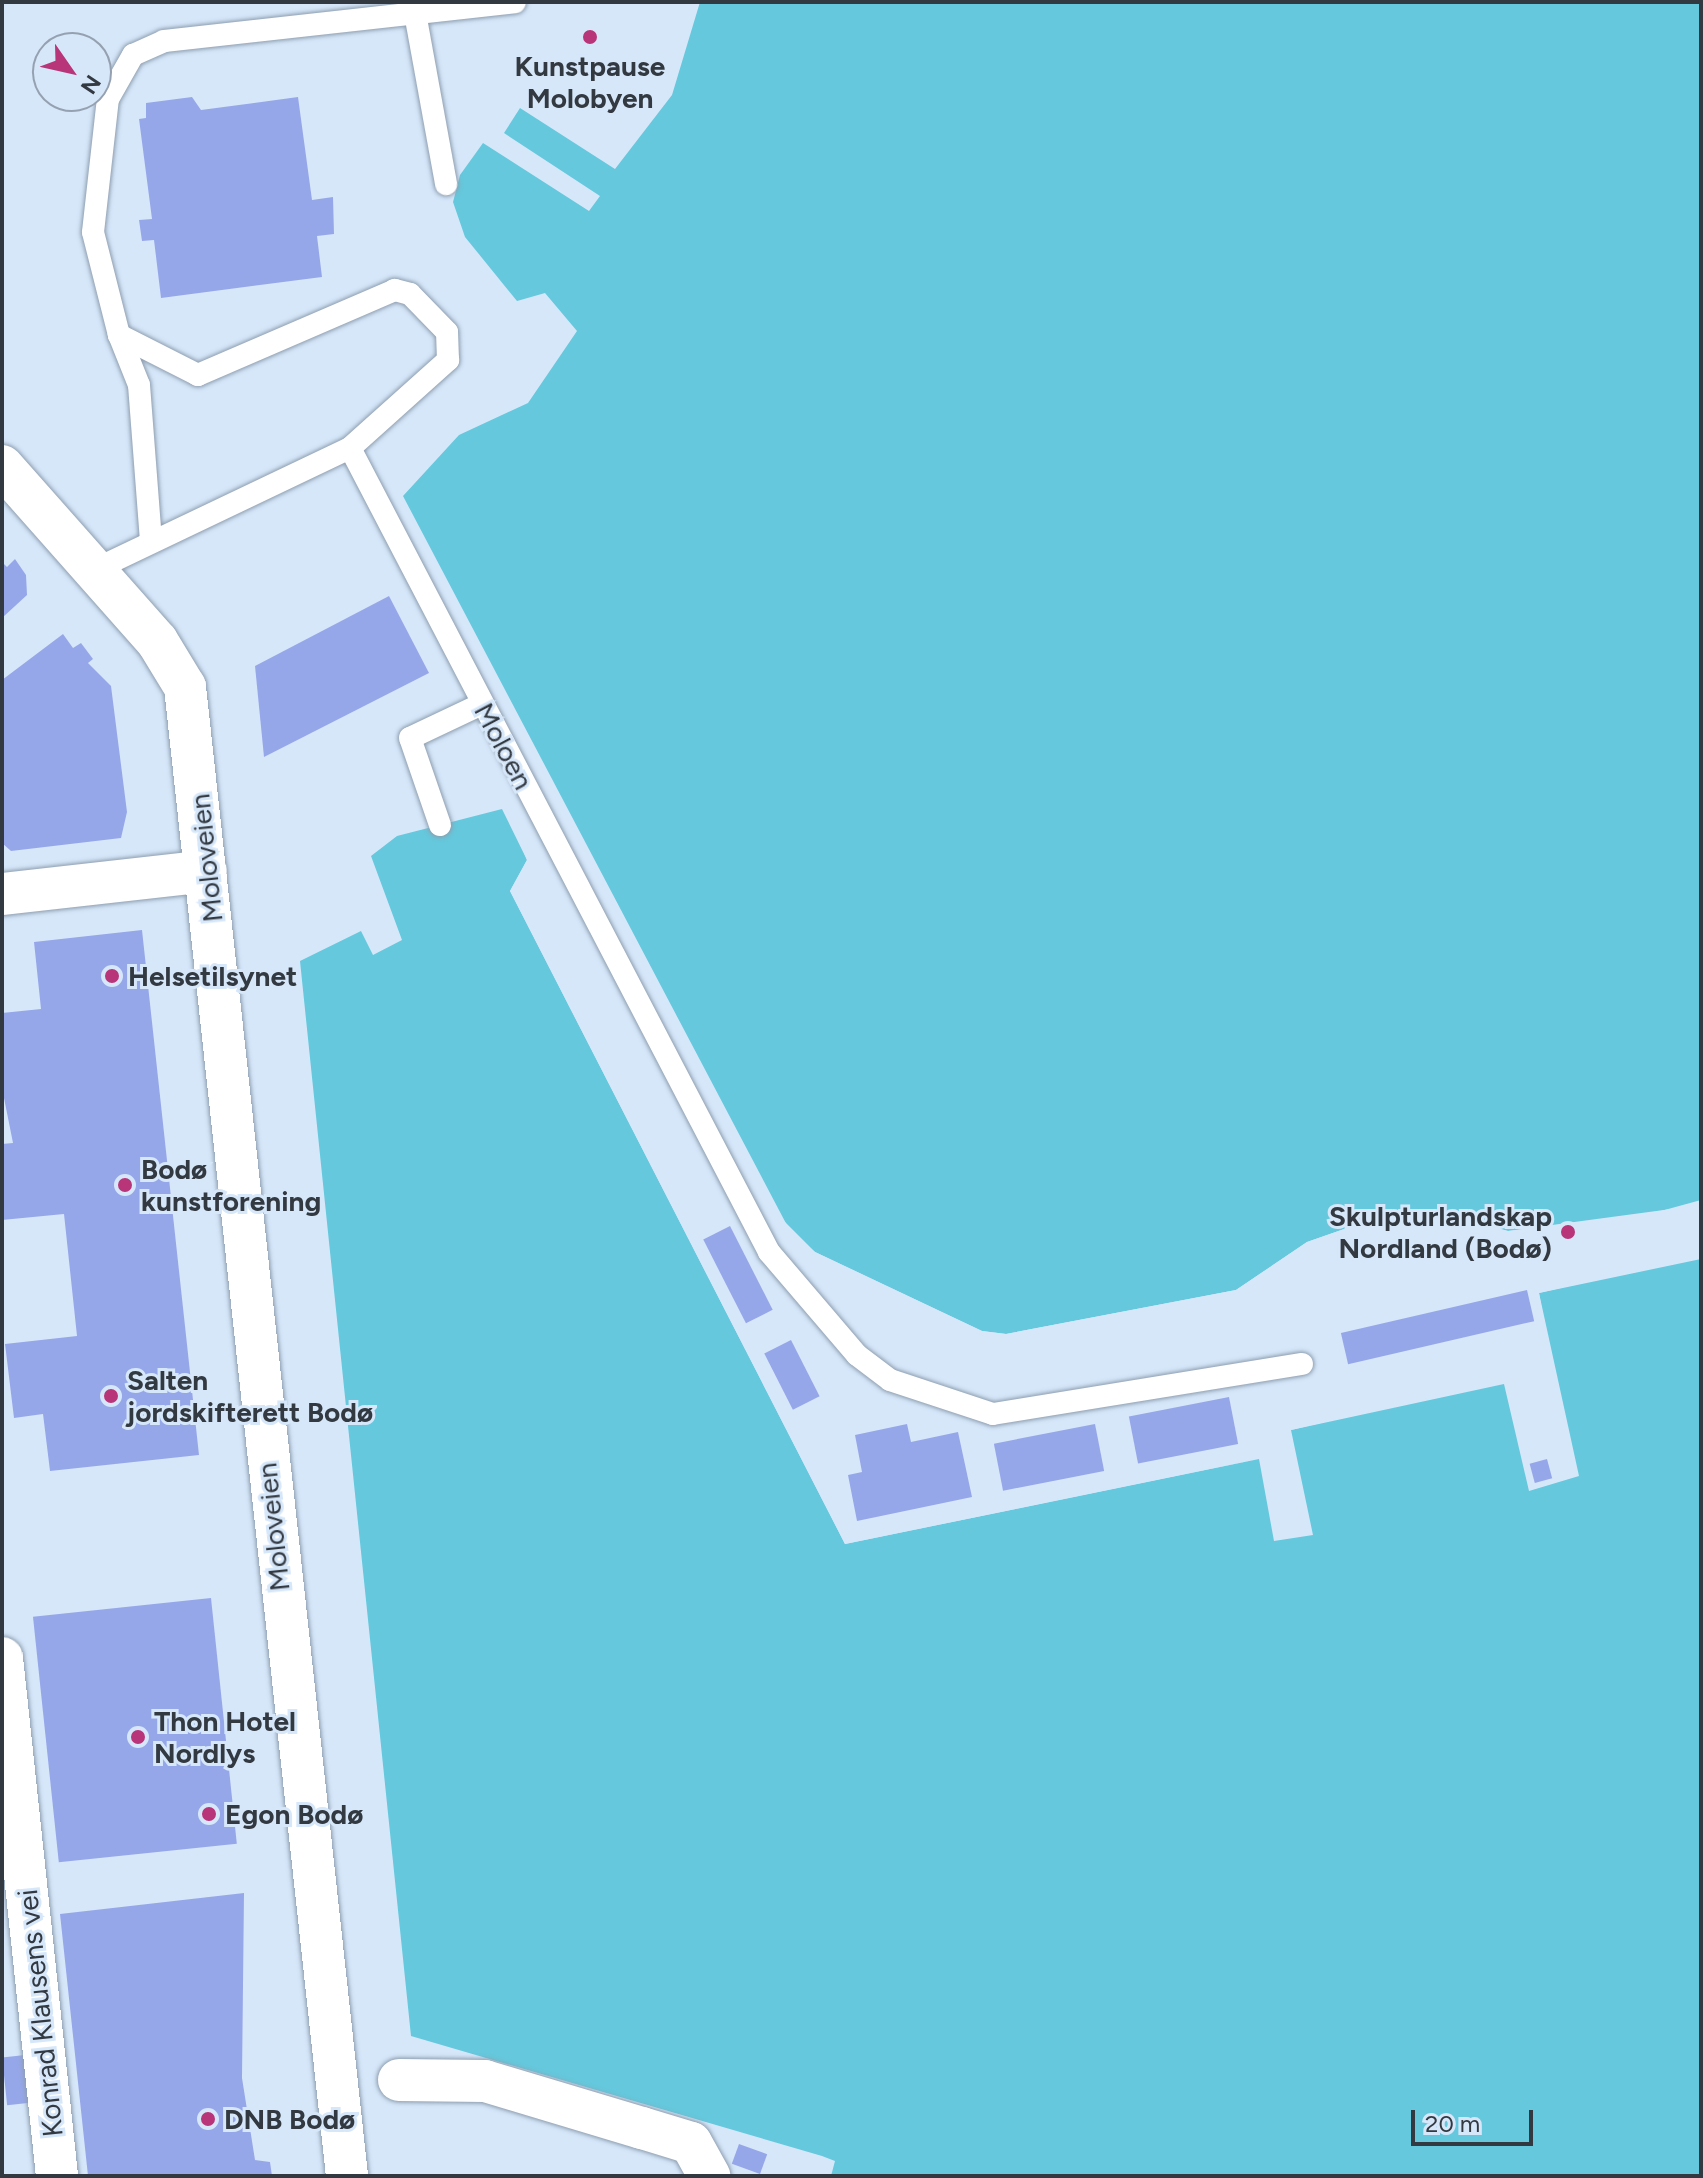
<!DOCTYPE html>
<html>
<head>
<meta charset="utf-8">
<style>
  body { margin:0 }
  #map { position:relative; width:1703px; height:2178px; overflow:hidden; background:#d6e7fa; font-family:Figtree,sans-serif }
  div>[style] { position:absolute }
  .water>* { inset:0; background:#65c8dc }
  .pier>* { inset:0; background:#d6e7fa }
  .building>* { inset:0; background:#96a7e9; transform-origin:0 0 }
  .roads { filter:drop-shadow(0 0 2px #8e9eb0) drop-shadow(0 0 2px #8e9eb0) }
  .lane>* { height:22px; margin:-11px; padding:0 11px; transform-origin:11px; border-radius:11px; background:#fff }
  .street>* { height:42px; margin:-21px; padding:0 21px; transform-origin:21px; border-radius:21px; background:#fff }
  .dots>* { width:22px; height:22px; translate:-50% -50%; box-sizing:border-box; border:4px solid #d6e7fa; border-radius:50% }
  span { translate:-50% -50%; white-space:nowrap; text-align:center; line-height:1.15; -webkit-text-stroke:6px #d6e7fa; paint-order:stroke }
  .poi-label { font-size:28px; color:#333941; font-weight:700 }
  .left { translate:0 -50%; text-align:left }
  .right { translate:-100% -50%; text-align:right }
  .street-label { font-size:28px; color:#333941 }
  .frame { position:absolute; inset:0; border:4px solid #333941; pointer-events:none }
  .north { position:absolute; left:32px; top:32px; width:80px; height:80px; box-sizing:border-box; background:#d6e7fa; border:2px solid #95a1b0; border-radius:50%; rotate:124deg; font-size:22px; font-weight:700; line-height:32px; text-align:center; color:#333941 }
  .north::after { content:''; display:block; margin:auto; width:28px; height:36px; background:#b9357a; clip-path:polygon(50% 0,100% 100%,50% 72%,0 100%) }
  .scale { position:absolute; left:1411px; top:2110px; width:122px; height:36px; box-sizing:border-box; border:4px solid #333941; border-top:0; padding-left:10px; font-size:24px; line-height:28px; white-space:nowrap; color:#333941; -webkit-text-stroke:6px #d6e7fa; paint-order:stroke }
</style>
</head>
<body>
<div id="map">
  <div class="water">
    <i style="clip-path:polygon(700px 2px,1701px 2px,1701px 1200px,1639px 1217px,1508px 1231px,1440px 1213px,1370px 1220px,1307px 1242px,1236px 1290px,1006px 1334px,982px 1331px,815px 1252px,790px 1231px,403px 496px,459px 435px,528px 403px,577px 331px,545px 293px,517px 301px,465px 237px,453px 202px,460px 175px,483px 143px,589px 211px,600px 196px,504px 133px,520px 108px,615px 169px,672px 95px)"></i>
    <i style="clip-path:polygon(502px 809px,527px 860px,510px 891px,845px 1544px,1259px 1459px,1274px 1541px,1313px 1535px,1291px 1430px,1504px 1384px,1529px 1491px,1579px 1476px,1539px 1293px,1701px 1259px,1701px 2176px,831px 2176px,835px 2161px,822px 2156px,411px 2036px,300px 961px,361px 931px,373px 955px,402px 940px,371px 856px,397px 836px)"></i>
  </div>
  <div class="pier">
    <i style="clip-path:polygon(547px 778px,773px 1210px,815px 1252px,982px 1331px,1006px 1334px,1236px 1290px,1307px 1242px,1370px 1220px,1440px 1213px,1508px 1231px,1701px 1205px,1640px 1221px,1508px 1235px,1440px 1217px,1370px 1224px,1309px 1246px,1237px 1294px,1007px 1338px,980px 1335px,813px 1255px,770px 1213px)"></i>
    <i style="clip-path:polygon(506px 806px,531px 860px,515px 891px,847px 1540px,1263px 1458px,845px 1544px,510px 891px,527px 860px)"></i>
    <i style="clip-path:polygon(1701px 1255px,1539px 1293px,1553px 1372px,1536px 1290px)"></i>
    <i style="clip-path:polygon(1503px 1380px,1291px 1430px,1291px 1452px,1289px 1426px)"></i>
  </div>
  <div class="building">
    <i style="clip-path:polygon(192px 97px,201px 110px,298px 97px,312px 200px,333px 197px,334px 234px,317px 236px,322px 277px,161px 298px,154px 240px,142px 241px,139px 220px,152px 219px,139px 119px,146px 118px,146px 103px)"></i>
    <i style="clip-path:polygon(15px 559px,26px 575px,27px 595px,2px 618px,2px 562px,7px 567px)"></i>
    <i style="clip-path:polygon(389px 596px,429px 673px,264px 757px,255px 666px)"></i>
    <i style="clip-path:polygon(63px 634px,73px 648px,81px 643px,93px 659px,88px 663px,111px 686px,127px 812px,121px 838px,11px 851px,2px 843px,2px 680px)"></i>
    <i style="clip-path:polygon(142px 930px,199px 1455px,50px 1471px,43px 1414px,14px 1418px,5px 1344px,77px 1336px,64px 1214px,2px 1220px,2px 1144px,13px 1143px,2px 1088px,2px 1013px,41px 1009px,34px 942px)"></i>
    <i style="left:730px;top:1226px;width:94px;height:30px;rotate:63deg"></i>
    <i style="left:1527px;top:1290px;width:32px;height:191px;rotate:77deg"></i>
    <i style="left:791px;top:1340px;width:63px;height:30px;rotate:63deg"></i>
    <i style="left:1229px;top:1397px;width:48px;height:102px;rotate:79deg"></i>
    <i style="clip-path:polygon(907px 1424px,911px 1442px,958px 1432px,972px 1497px,857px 1521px,848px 1475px,862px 1472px,855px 1435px)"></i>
    <i style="left:1095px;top:1424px;width:48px;height:103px;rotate:79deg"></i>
    <i style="left:1547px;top:1459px;width:20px;height:18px;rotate:75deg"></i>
    <i style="left:211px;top:1598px;width:247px;height:179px;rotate:84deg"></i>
    <i style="clip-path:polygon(244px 1893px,242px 2078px,255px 2160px,270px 2162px,272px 2176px,88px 2176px,60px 1914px)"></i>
    <i style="left:25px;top:2055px;width:48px;height:23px;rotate:84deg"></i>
    <i style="left:739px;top:2144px;width:30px;height:21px;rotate:20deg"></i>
  </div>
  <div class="roads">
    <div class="lane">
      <i style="left:415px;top:13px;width:174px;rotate:79.7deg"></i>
      <i style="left:119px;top:335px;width:54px;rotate:68.2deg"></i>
      <i style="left:139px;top:385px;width:156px;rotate:85.6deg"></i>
      <i style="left:350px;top:448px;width:132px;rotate:-41.9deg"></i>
      <i style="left:448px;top:360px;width:28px;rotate:-92deg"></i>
      <i style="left:447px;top:332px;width:53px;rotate:-134.2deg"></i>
      <i style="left:410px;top:294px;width:16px;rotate:-165deg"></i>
      <i style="left:395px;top:290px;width:215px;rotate:156.7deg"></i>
      <i style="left:198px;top:375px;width:89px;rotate:-153.1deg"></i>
      <i style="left:119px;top:335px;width:106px;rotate:-104.2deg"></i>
      <i style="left:93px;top:232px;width:134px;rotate:-83.6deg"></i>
      <i style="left:108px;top:99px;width:51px;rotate:-60.4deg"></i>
      <i style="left:133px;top:55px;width:34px;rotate:-24deg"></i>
      <i style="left:164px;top:41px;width:353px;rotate:-6.3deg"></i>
      <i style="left:92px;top:571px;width:286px;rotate:-25.5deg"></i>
      <i style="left:350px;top:448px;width:907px;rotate:62.47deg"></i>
      <i style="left:769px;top:1252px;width:135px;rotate:49.5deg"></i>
      <i style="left:857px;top:1355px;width:41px;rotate:37.1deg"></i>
      <i style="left:890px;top:1380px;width:108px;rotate:18.3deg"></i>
      <i style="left:993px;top:1414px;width:313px;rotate:-9.2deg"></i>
      <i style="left:440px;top:825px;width:92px;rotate:-109deg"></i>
      <i style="left:410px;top:738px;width:80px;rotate:-25.3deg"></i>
    </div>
    <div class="street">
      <i style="left:2px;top:466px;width:234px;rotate:48.5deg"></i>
      <i style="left:157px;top:641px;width:54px;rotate:58.7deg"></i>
      <i style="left:185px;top:687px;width:1498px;rotate:83.79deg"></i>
      <i style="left:2px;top:894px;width:205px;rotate:-6.4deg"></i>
      <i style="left:2px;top:1658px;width:521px;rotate:83.94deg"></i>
      <i style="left:399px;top:2080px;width:86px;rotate:0.7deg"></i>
      <i style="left:485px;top:2081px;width:164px;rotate:16.7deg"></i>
      <i style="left:642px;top:2128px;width:51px;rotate:17deg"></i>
      <i style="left:691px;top:2143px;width:38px;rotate:61deg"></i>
    </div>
  </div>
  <div class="dots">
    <i style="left:590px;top:37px;background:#b9357a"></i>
    <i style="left:112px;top:976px;background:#b9357a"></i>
    <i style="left:125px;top:1185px;background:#b9357a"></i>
    <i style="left:1568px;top:1232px;background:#b9357a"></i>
    <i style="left:111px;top:1396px;background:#b9357a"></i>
    <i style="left:138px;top:1737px;background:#b9357a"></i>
    <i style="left:209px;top:1814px;background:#b9357a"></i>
    <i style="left:208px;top:2119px;background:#b9357a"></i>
  </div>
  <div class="poi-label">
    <span style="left:590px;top:82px">Kunstpause<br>Molobyen</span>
    <span class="left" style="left:128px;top:976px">Helsetilsynet</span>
    <span class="left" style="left:141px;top:1185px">Bodø<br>kunstforening</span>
    <span class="right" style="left:1552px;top:1232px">Skulpturlandskap<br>Nordland (Bodø)</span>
    <span class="left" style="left:127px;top:1396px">Salten<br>jordskifterett Bodø</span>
    <span class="left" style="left:154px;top:1737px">Thon Hotel<br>Nordlys</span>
    <span class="left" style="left:225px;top:1814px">Egon Bodø</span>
    <span class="left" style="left:224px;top:2119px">DNB Bodø</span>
  </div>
  <div class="street-label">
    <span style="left:504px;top:746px;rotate:62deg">Moloen</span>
    <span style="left:206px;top:858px;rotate:-96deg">Moloveien</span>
    <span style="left:273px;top:1527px;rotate:-96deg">Moloveien</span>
    <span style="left:40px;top:2013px;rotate:-96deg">Konrad Klausens vei</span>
  </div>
  <div class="frame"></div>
  <div class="north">N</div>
  <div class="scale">20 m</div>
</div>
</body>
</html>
